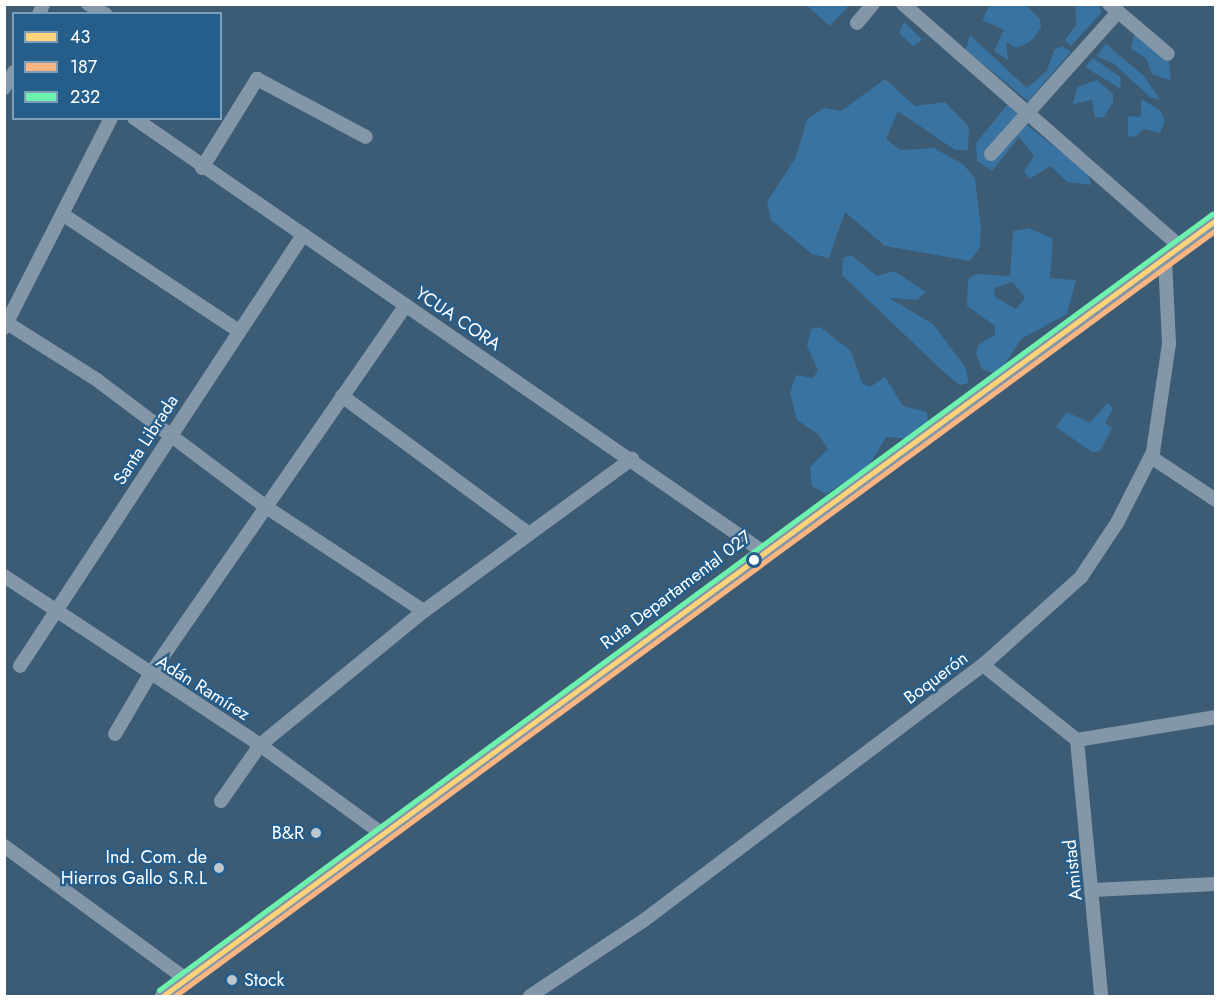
<!DOCTYPE html>
<html>
<head>
<meta charset="utf-8">
<style>
  body { margin:0 }
  #map { position:relative; width:1220px; height:1001px; overflow:hidden; background:#3c5b74; font-family:Jost,sans-serif }
  div>[style] { position:absolute }
  .green>* { inset:0; background:#3973a1 }
  .minor>* { height:14px; margin:-7px; padding:0 7px; transform-origin:7px; border-radius:7px; background:#8397a8 }
  .major>* { height:16px; margin:-8px; padding:0 8px; transform-origin:8px; border-radius:8px; background:#8296a7 }
  .bus-1>* { height:4.5px; margin:-2.25px; padding:0 2.25px; transform-origin:2.25px; border-radius:2.25px; background:#ffd37a }
  .bus-2>* { height:4.5px; margin:-2.25px; padding:0 2.25px; transform-origin:2.25px; border-radius:2.25px; background:#ffb580 }
  .bus-3>* { height:4.5px; margin:-2.25px; padding:0 2.25px; transform-origin:2.25px; border-radius:2.25px; background:#6df2ae }
  .dots>* { width:16px; height:16px; translate:-50% -50%; box-sizing:border-box; border:3px solid #255d8b; border-radius:50% }
  span { translate:-50% -50%; white-space:nowrap; text-align:center; line-height:1.15; -webkit-text-stroke:4.5px #255d8b; paint-order:stroke }
  .street-label { font-size:18px; color:#fff }
  .poi-label { font-size:18px; color:#fff }
  .right { translate:-100% -50%; text-align:right }
  .left { translate:0 -50%; text-align:left }
  .frame { position:absolute; inset:0; border:6px solid #fff; pointer-events:none }
  .legend { position:absolute; left:12px; top:12px; width:210px; height:108px; box-sizing:border-box; background:#255d8b; border:2px solid #7c9eb9; margin:0; padding:8px 10px; list-style:none; font-size:18px; color:#fff }
  .legend li { display:flex; align-items:center; gap:12px; height:30px }
  .legend b { width:30px; border:2px solid #7c9eb9 }
</style>
</head>
<body>
<div id="map">
  <div class="green">
    <i style="clip-path:polygon(806px 5px,849px 5px,830px 26px)"></i>
    <i style="clip-path:polygon(990px 5px,1026px 5px,1040px 19px,1041px 28px,1030px 42px,1016px 48px,1006px 42px,1008px 60px,994px 51px,1004px 30px,982px 20px)"></i>
    <i style="clip-path:polygon(1075px 5px,1098px 5px,1102px 12px,1071px 46px,1065px 40px,1076px 25px)"></i>
    <i style="clip-path:polygon(904px 22px,922px 40px,913px 46px,899px 33px)"></i>
    <i style="clip-path:polygon(1134px 34px,1168px 54px,1171px 81px,1152px 74px,1146px 58px,1131px 49px)"></i>
    <i style="clip-path:polygon(970px 35px,1027px 88px,1047px 71px,1054px 50px,1062px 46px,1071px 52px,1028px 101px,966px 50px)"></i>
    <i style="clip-path:polygon(1106px 44px,1144px 76px,1160px 99px,1151px 98px,1113px 63px,1096px 56px)"></i>
    <i style="clip-path:polygon(1093px 58px,1120px 77px,1121px 89px,1085px 67px)"></i>
    <i style="clip-path:polygon(885px 79px,915px 106px,945px 102px,969px 127px,968px 150px,955px 150px,898px 111px,886px 139px,900px 150px,934px 148px,964px 165px,975px 179px,981px 229px,980px 247px,970px 261px,885px 246px,845px 212px,829px 258px,812px 254px,771px 220px,767px 202px,796px 157px,807px 119px,824px 108px,841px 111px)"></i>
    <i style="clip-path:polygon(1097px 80px,1113px 94px,1113px 102px,1104px 117px,1095px 118px,1092px 100px,1073px 104px,1077px 87px)"></i>
    <i style="clip-path:polygon(1141px 99px,1160px 110px,1165px 121px,1160px 133px,1144px 129px,1135px 137px,1128px 136px,1128px 116px,1141px 117px)"></i>
    <i style="clip-path:polygon(1008px 104px,1030px 128px,1086px 170px,1092px 185px,1067px 182px,1051px 166px,1029px 179px,1024px 171px,1034px 156px,1019px 137px,992px 171px,977px 161px,976px 143px)"></i>
    <i style="clip-path:polygon(evenodd,1029px 228px,1053px 239px,1050px 278px,1076px 280px,1067px 314px,1021px 339px,998px 375px,982px 369px,976px 353px,979px 344px,995px 335px,995px 326px,967px 306px,968px 279px,976px 274px,1010px 276px,1013px 231px,1029px 228px,1013px 282px,1025px 298px,1016px 309px,995px 297px,994px 288px,1013px 282px)"></i>
    <i style="clip-path:polygon(851px 255px,877px 276px,894px 271px,926px 292px,917px 300px,889px 298px,933px 324px,965px 367px,969px 383px,960px 385px,946px 374px,842px 275px,843px 258px)"></i>
    <i style="clip-path:polygon(820px 327px,851px 351px,862px 383px,870px 387px,885px 377px,903px 406px,927px 412px,928px 421px,927px 430px,912px 439px,886px 437px,869px 466px,826px 494px,812px 486px,810px 467px,828px 449px,818px 434px,797px 420px,790px 393px,796px 375px,813px 378px,818px 370px,807px 346px,811px 329px)"></i>
    <i style="clip-path:polygon(1107px 403px,1113px 408px,1105px 423px,1112px 428px,1100px 451px,1092px 452px,1056px 427px,1067px 412px,1090px 423px)"></i>
  </div>
  <div class="minor">
    <i style="left:88px;top:4px;width:20px;rotate:30deg"></i>
    <i style="left:903px;top:4px;width:369px;rotate:41.2deg"></i>
    <i style="left:1109px;top:4px;width:77px;rotate:40.3deg"></i>
    <i style="left:39px;top:14px;width:11px;rotate:-68deg"></i>
    <i style="left:857px;top:23px;width:25px;rotate:-50deg"></i>
    <i style="left:4px;top:88px;width:19px;rotate:-58deg"></i>
    <i style="left:134px;top:118px;width:763px;rotate:34.59deg"></i>
    <i style="left:991px;top:154px;width:191px;rotate:-48.2deg"></i>
    <i style="left:202px;top:168px;width:105px;rotate:-58.3deg"></i>
    <i style="left:257px;top:79px;width:123px;rotate:28deg"></i>
    <i style="left:65px;top:216px;width:206px;rotate:33.5deg"></i>
    <i style="left:7px;top:323px;width:107px;rotate:32.3deg"></i>
    <i style="left:97px;top:380px;width:211px;rotate:36.9deg"></i>
    <i style="left:266px;top:507px;width:189px;rotate:33.4deg"></i>
    <i style="left:4px;top:328px;width:236px;rotate:-63deg"></i>
    <i style="left:342px;top:396px;width:232px;rotate:36.4deg"></i>
    <i style="left:1151px;top:457px;width:78px;rotate:33.5deg"></i>
    <i style="left:4px;top:576px;width:307px;rotate:33.4deg"></i>
    <i style="left:260px;top:745px;width:150px;rotate:36deg"></i>
    <i style="left:983px;top:665px;width:120px;rotate:38.6deg"></i>
    <i style="left:1077px;top:740px;width:141px;rotate:-9.4deg"></i>
    <i style="left:20px;top:666px;width:516px;rotate:-56.71deg"></i>
    <i style="left:115px;top:734px;width:67px;rotate:-59.6deg"></i>
    <i style="left:149px;top:676px;width:451px;rotate:-55.3deg"></i>
    <i style="left:1077px;top:740px;width:257px;rotate:84.6deg"></i>
    <i style="left:221px;top:801px;width:68px;rotate:-55.1deg"></i>
    <i style="left:260px;top:745px;width:212px;rotate:-39.3deg"></i>
    <i style="left:424px;top:611px;width:258px;rotate:-36.2deg"></i>
    <i style="left:4px;top:846px;width:225px;rotate:36.2deg"></i>
    <i style="left:1093px;top:890px;width:123px;rotate:-2.8deg"></i>
    <i style="left:530px;top:996px;width:136px;rotate:-33.6deg"></i>
    <i style="left:643px;top:921px;width:426px;rotate:-37deg"></i>
    <i style="left:983px;top:665px;width:132px;rotate:-41.9deg"></i>
    <i style="left:1081px;top:577px;width:65px;rotate:-56.3deg"></i>
    <i style="left:1117px;top:523px;width:80px;rotate:-63.1deg"></i>
    <i style="left:1153px;top:452px;width:109px;rotate:-81.6deg"></i>
    <i style="left:1169px;top:344px;width:85px;rotate:-92.7deg"></i>
  </div>
  <div class="major">
    <i style="left:163px;top:996px;width:1308px;rotate:-36.39deg"></i>
  </div>
  <div class="bus-1">
    <i style="left:163px;top:996px;width:1308px;rotate:-36.39deg"></i>
  </div>
  <div class="bus-2">
    <i style="left:175px;top:996px;width:1292px;rotate:-36.35deg"></i>
  </div>
  <div class="bus-3">
    <i style="left:159px;top:990px;width:1308px;rotate:-36.39deg"></i>
  </div>
  <div class="dots">
    <i style="left:754px;top:560px;background:#fff"></i>
    <i style="left:316px;top:833px;background:#bbc6ce"></i>
    <i style="left:219px;top:868px;background:#bbc6ce"></i>
    <i style="left:232px;top:980px;background:#bbc6ce"></i>
  </div>
  <div class="street-label">
    <span style="left:458px;top:319px;rotate:34deg">YCUA CORA</span>
    <span style="left:146px;top:440px;rotate:-57deg">Santa Librada</span>
    <span style="left:676px;top:590px;rotate:-37deg">Ruta Departamental 027</span>
    <span style="left:936px;top:678px;rotate:-37deg">Boquerón</span>
    <span style="left:203px;top:688px;rotate:32deg">Adán Ramírez</span>
    <span style="left:1073px;top:870px;rotate:-96deg">Amistad</span>
  </div>
  <div class="poi-label">
    <span class="right" style="left:304px;top:833px">B&amp;R</span>
    <span class="right" style="left:207px;top:868px">Ind. Com. de<br>Hierros Gallo S.R.L</span>
    <span class="left" style="left:244px;top:980px">Stock</span>
  </div>
  <div class="frame"></div>
  <ul class="legend">
  <li><b style="height:8px;background:#ffd37a"></b>43</li>
  <li><b style="height:8px;background:#ffb580"></b>187</li>
  <li><b style="height:8px;background:#6df2ae"></b>232</li>
  </ul>
</div>
</body>
</html>
